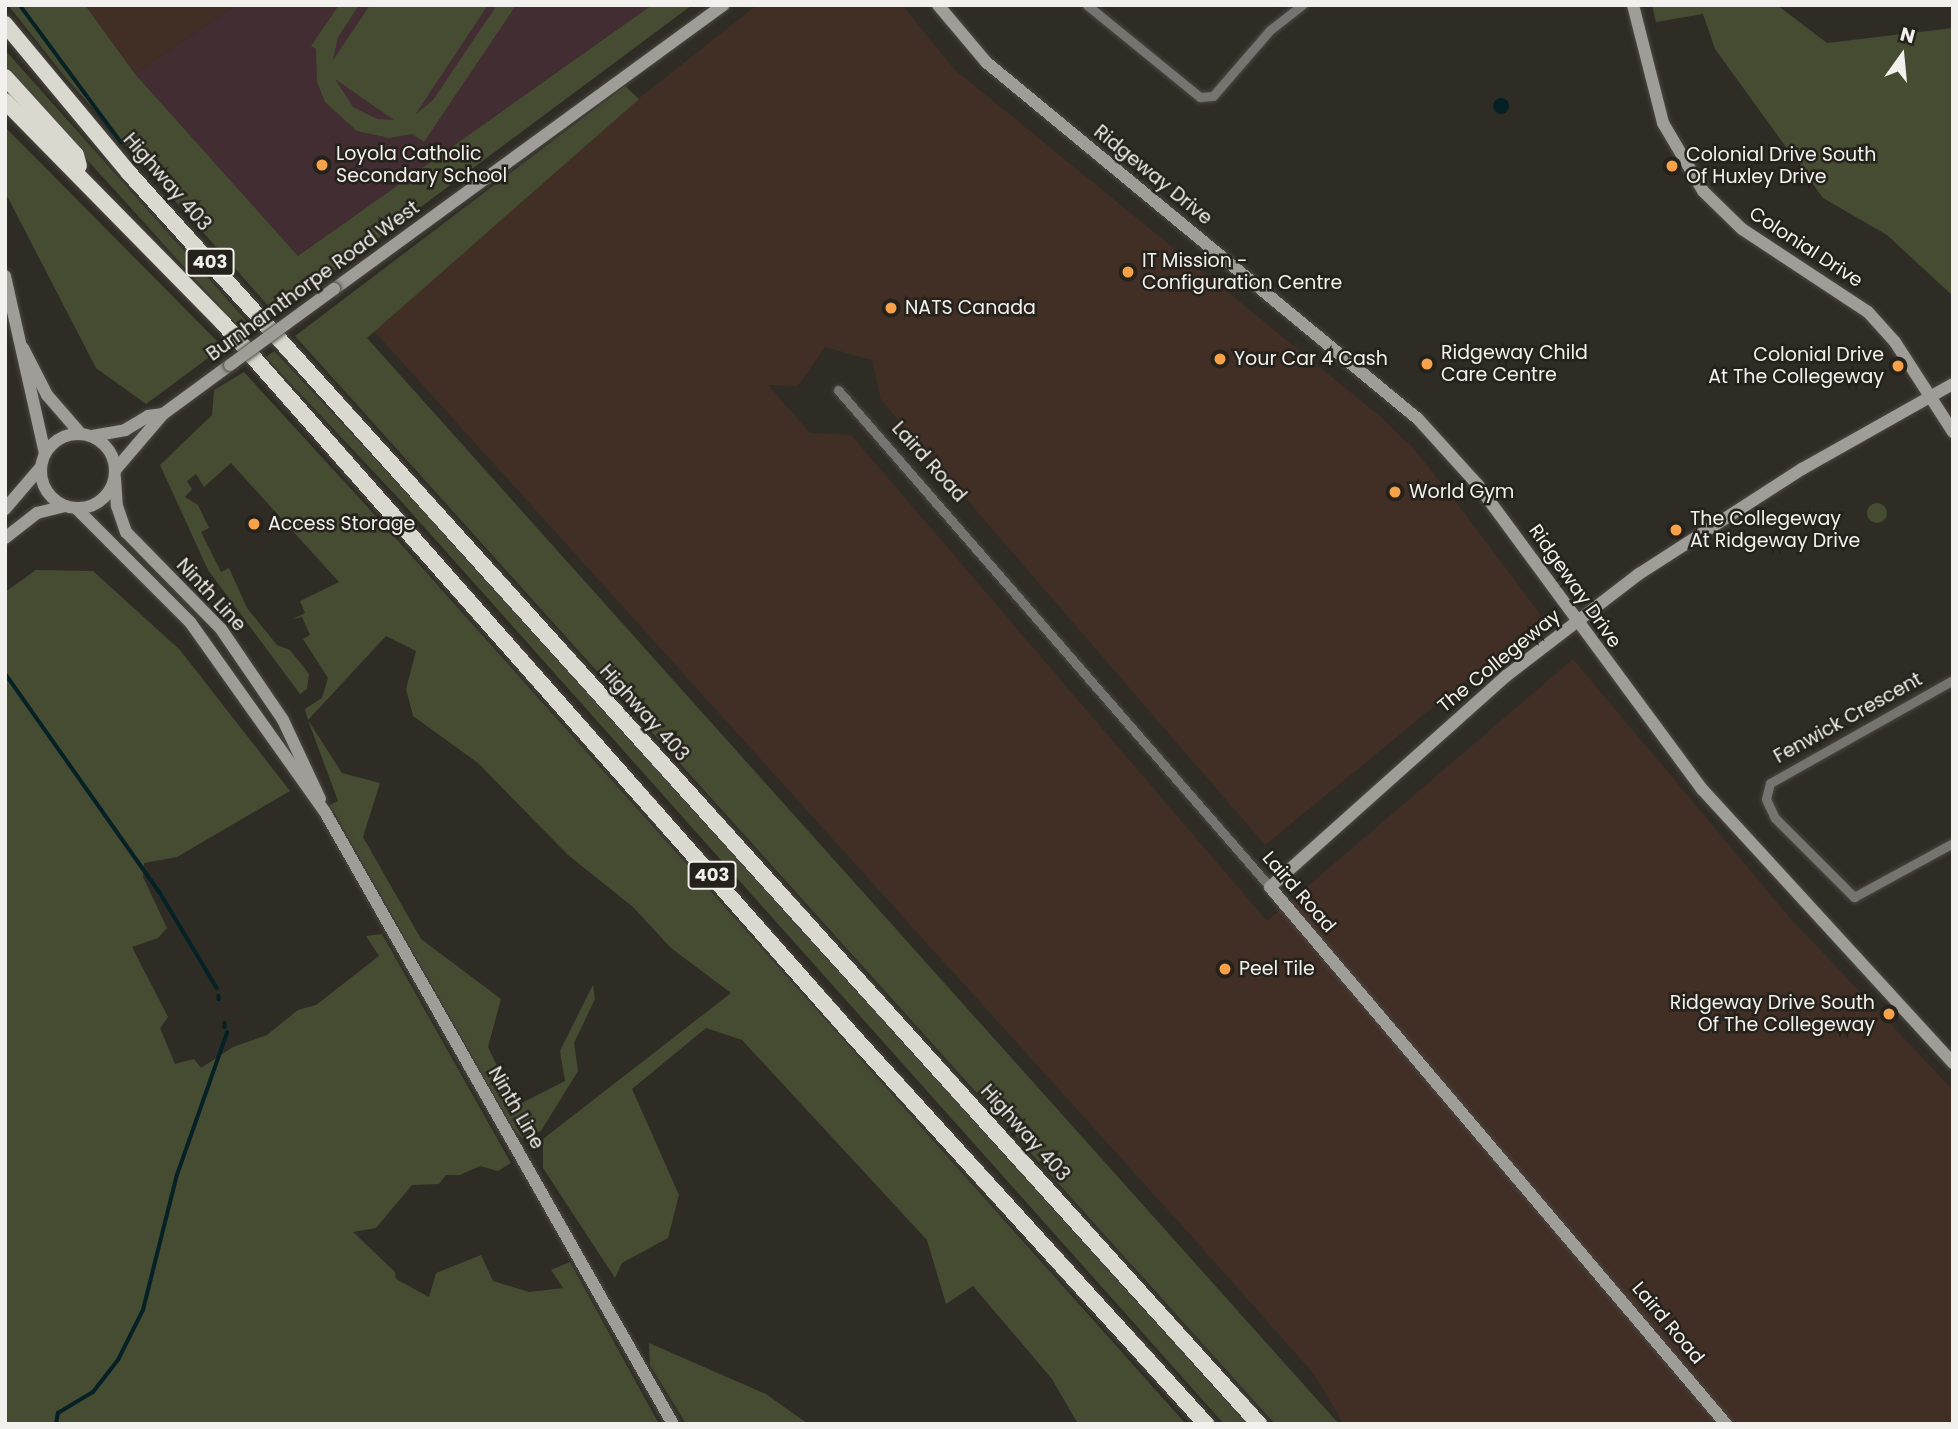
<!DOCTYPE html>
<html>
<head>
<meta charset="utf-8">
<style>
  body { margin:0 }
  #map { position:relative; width:1958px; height:1429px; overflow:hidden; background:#2f2c25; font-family:Poppins,sans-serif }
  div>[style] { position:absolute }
  .industrial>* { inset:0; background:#412f26 }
  .education>* { inset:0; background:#412d32 }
  .green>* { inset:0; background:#464c32 }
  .round { border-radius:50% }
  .water>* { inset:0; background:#052125 }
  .stream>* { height:3.5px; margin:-1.75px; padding:0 1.75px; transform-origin:1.75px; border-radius:1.75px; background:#052125 }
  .roads { filter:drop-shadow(0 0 2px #4a4841) drop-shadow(0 0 2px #4a4841) }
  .street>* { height:9px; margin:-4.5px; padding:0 4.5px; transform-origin:4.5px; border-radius:4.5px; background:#757471 }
  .secondary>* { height:12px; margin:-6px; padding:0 6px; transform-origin:6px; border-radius:6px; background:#9e9d97 }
  .secondary>.ring { margin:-6px; padding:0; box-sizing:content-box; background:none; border:12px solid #9e9d97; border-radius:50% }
  .highway>* { height:16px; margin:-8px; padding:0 8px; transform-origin:8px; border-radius:8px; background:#dad9d0 }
  .bridges { filter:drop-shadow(0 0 2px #4a4841) drop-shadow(0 0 2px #4a4841) }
  .secondary-bridge>* { height:12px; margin:-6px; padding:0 6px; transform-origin:6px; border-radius:6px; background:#9e9d97 }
  .dots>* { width:19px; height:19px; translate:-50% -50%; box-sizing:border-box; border:4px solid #25221c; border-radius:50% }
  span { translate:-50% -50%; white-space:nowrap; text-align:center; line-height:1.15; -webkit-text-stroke:5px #25221c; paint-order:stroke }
  .shield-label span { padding:2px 5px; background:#25221c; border:2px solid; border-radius:5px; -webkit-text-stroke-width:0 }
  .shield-label { font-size:18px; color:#f3f1ed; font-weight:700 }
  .poi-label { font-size:19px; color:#f3f1ed }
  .left { translate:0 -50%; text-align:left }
  .right { translate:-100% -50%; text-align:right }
  .street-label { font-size:19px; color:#f3f1ed }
  .frame { position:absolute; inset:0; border:7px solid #f3f1ed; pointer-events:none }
  .north { position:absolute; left:1867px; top:21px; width:70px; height:70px; -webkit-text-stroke:5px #25221c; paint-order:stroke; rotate:15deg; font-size:19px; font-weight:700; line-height:28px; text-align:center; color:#f3f1ed }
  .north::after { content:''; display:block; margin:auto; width:24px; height:32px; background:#f3f1ed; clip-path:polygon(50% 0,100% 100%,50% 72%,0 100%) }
</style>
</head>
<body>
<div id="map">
  <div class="industrial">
    <i style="clip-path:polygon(85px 5px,235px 5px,135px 74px)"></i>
    <i style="clip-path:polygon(757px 5px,902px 5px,955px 70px,1382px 418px,1415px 450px,1465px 514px,1540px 614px,1538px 621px,1265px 845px,881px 400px,872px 360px,825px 347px,798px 386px,768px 385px,810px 433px,851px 435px,1267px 921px,1573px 659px,1791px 919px,1953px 1090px,1953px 1424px,1344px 1424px,1314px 1374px,1204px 1250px,374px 331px,623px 111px)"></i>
  </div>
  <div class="education">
    <i style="clip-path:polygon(235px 5px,652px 5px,298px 256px,135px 74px)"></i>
  </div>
  <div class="green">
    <i style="clip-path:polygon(8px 5px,85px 5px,135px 74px,298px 256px,652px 5px,692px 5px,343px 265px,273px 311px,65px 77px)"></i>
    <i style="clip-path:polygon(evenodd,339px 5px,359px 5px,338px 37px,333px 60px,370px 5px,488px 5px,415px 115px,433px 100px,497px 5px,516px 5px,424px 142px,412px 134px,389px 138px,357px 131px,325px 102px,317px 82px,316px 49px,311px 46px,339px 5px,335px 79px,394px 120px,377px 119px,353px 107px,335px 79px)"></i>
    <i style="clip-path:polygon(1652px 5px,1777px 5px,1827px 43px,1953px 28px,1953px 296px,1887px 235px,1823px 198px,1715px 49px,1703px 14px,1656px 22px)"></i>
    <i style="clip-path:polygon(5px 50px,251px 326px,243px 332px,5px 69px)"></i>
    <i style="clip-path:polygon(625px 86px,639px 99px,367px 338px,1339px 1424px,1275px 1424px,295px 336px)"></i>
    <i style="clip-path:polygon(5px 127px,223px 347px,146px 404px,96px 368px,5px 192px)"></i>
    <i style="clip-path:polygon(274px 351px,417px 503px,1247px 1424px,1224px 1424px,400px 500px,266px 357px)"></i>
    <i style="clip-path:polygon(244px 372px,384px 525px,1186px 1424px,1078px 1424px,1052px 1379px,973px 1286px,946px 1304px,927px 1240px,742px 1040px,706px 1028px,632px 1089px,679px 1195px,668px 1238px,622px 1263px,615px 1278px,543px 1168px,543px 1139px,731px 993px,671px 948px,633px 907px,568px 855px,478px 763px,413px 716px,406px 689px,416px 651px,386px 636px,308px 720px,342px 773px,380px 783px,363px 837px,421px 939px,501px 999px,488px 1047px,516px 1106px,565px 1081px,560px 1051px,593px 985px,595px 999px,574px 1043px,578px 1071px,541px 1131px,523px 1139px,513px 1128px,330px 805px,338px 801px,308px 720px,305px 709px,322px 698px,328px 678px,303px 639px,310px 635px,302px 617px,293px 619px,305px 613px,300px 601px,339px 582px,231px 463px,204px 487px,196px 474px,187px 481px,192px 489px,185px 497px,198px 505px,209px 528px,201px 532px,221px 572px,229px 568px,247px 608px,277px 645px,290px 650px,309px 674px,307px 689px,300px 694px,208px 570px,160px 465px,212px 415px,214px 390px)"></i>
    <i class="round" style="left:1867px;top:503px;width:20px;height:20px"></i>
    <i style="clip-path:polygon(36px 570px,93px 571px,180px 650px,290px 791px,177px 857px,144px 863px,143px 877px,167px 928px,158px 938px,132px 947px,168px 1017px,160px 1028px,175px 1064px,194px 1059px,201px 1068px,233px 1047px,267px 1035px,298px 1010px,316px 1005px,379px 956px,366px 936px,382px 934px,511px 1163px,498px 1171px,480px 1166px,460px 1175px,446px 1175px,439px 1184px,412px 1185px,376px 1228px,353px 1232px,395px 1272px,396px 1279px,429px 1297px,436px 1273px,481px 1255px,493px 1281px,529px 1292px,563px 1288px,551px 1270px,570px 1262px,659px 1424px,5px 1424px,5px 592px)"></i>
    <i style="clip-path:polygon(649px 1343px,766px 1394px,808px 1424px,686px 1424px,650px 1365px)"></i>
  </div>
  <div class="water">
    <i class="round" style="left:1493px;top:98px;width:16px;height:16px"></i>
  </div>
  <div class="stream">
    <i style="left:20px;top:5px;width:170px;rotate:53.6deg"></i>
    <i style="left:5px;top:673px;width:267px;rotate:54.8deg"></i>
    <i style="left:159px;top:891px;width:113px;rotate:59.1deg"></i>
    <i style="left:219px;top:996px;width:3px;rotate:90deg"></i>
    <i style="left:225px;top:1023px;width:4px;rotate:90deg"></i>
    <i style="left:56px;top:1424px;width:11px;rotate:-80deg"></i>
    <i style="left:58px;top:1413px;width:41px;rotate:-31deg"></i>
    <i style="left:93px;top:1392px;width:41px;rotate:-52deg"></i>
    <i style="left:118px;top:1360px;width:56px;rotate:-63.4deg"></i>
    <i style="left:143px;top:1310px;width:139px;rotate:-75.9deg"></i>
    <i style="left:177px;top:1175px;width:151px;rotate:-70.6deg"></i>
  </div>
  <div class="roads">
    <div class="street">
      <i style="left:1087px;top:5px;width:146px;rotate:39.2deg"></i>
      <i style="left:1200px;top:97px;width:13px;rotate:-4deg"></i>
      <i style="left:1213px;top:96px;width:87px;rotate:-49.2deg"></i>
      <i style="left:1270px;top:30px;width:41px;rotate:-38deg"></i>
      <i style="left:838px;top:390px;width:659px;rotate:49deg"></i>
      <i style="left:1953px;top:680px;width:210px;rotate:150.6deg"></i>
      <i style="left:1770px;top:783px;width:16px;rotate:104deg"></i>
      <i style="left:1766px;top:799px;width:21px;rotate:65deg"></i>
      <i style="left:1775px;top:818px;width:112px;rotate:45deg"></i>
      <i style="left:1854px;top:897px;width:113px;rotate:-28.6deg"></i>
    </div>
    <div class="secondary">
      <i style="left:938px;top:5px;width:75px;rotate:49.9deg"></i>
      <i style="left:986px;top:62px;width:560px;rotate:39.57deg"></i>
      <i style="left:1418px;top:419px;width:88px;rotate:47.8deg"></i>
      <i style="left:1477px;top:484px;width:379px;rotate:53.6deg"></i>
      <i style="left:1702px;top:789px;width:372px;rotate:47.5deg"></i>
      <i style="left:1633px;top:5px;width:122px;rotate:75.7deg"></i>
      <i style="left:1663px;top:123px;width:79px;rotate:59.5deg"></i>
      <i style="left:1703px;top:191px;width:54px;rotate:44.3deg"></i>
      <i style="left:1742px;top:229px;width:151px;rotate:33.4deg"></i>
      <i style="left:1868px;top:312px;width:40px;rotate:48deg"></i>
      <i style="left:1895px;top:342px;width:107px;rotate:57.2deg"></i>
      <i style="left:5px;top:276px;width:181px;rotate:77.3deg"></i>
      <i style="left:334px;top:289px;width:482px;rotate:-36.1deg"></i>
      <i style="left:23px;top:348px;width:53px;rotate:62.9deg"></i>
      <i style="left:47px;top:395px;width:50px;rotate:49deg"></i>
      <i class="ring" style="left:41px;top:434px;width:62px;height:62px"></i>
      <i style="left:92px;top:436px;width:34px;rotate:-10deg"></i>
      <i style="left:125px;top:430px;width:27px;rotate:-31deg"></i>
      <i style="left:148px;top:416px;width:15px;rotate:-8deg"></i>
      <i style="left:116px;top:469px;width:72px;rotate:-49.5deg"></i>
      <i style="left:163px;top:414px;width:83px;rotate:-36.2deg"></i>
      <i style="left:115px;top:479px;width:27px;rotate:86deg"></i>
      <i style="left:117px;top:506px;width:28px;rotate:71deg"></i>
      <i style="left:126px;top:532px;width:136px;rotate:45.6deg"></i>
      <i style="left:221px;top:629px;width:110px;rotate:55.7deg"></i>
      <i style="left:283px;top:720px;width:87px;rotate:64.9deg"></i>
      <i style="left:5px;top:509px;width:55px;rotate:-49.4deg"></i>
      <i style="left:77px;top:509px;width:160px;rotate:45deg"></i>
      <i style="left:190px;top:622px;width:233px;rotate:54.6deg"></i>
      <i style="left:325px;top:812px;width:704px;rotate:60.38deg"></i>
      <i style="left:5px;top:538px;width:41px;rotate:-38deg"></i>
      <i style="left:37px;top:513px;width:29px;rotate:-14deg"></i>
      <i style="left:1726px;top:1424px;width:704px;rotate:-130.34deg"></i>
      <i style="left:1270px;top:887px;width:317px;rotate:-41.8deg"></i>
      <i style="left:1506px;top:676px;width:168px;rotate:-37.5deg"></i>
      <i style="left:1639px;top:574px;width:194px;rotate:-32.8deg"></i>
      <i style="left:1802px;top:469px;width:173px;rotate:-29.4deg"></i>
    </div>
    <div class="highway">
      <i style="left:5px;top:24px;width:194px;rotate:50.2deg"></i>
      <i style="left:129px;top:173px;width:1686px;rotate:47.91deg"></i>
      <i style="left:5px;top:77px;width:105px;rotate:47.7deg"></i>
      <i style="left:76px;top:155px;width:11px;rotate:75deg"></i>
      <i style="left:5px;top:101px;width:311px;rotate:45.5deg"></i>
      <i style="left:223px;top:323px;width:954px;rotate:48.53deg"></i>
      <i style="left:855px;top:1038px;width:522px;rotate:47.72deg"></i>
    </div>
  </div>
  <div class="bridges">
    <div class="secondary-bridge">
      <i style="left:230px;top:365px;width:129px;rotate:-36.2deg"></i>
    </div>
  </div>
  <div class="dots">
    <i style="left:322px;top:165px;background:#f7a149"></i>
    <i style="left:1672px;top:166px;background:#f7a149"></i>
    <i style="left:1128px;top:272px;background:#f7a149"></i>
    <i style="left:891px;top:308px;background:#f7a149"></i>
    <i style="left:1220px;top:359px;background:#f7a149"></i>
    <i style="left:1427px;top:364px;background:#f7a149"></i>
    <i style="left:1898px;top:366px;background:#f7a149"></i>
    <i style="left:1395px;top:492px;background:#f7a149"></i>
    <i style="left:254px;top:524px;background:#f7a149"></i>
    <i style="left:1676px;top:530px;background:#f7a149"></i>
    <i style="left:1225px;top:969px;background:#f7a149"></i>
    <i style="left:1889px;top:1014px;background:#f7a149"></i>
  </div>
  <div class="shield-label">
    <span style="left:210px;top:262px">403</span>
    <span style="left:712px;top:875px">403</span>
  </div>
  <div class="poi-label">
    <span class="left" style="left:336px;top:165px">Loyola Catholic<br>Secondary School</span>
    <span class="left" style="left:1686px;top:166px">Colonial Drive South<br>Of Huxley Drive</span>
    <span class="left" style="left:1142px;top:272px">IT Mission -<br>Configuration Centre</span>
    <span class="left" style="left:905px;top:308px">NATS Canada</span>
    <span class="left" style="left:1441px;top:364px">Ridgeway Child<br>Care Centre</span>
    <span class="right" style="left:1884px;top:366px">Colonial Drive<br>At The Collegeway</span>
    <span class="left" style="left:1234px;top:359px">Your Car 4 Cash</span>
    <span class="left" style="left:1409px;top:492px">World Gym</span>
    <span class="left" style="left:1690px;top:530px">The Collegeway<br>At Ridgeway Drive</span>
    <span class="left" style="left:268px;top:524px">Access Storage</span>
    <span class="left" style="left:1239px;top:969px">Peel Tile</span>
    <span class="right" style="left:1875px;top:1014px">Ridgeway Drive South<br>Of The Collegeway</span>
  </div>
  <div class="street-label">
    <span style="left:1153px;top:175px;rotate:39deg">Ridgeway Drive</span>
    <span style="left:167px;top:182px;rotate:49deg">Highway 403</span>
    <span style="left:1806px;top:247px;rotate:33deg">Colonial Drive</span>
    <span style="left:313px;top:281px;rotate:-36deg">Burnhamthorpe Road West</span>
    <span style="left:929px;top:462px;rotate:48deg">Laird Road</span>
    <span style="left:1575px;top:586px;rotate:55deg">Ridgeway Drive</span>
    <span style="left:211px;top:595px;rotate:47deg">Ninth Line</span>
    <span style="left:1499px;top:661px;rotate:-39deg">The Collegeway</span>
    <span style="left:644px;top:713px;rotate:48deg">Highway 403</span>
    <span style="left:1848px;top:718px;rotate:-29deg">Fenwick Crescent</span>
    <span style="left:1299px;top:892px;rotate:49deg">Laird Road</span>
    <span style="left:516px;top:1108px;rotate:60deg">Ninth Line</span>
    <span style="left:1025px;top:1133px;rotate:48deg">Highway 403</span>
    <span style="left:1668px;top:1323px;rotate:50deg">Laird Road</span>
  </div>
  <div class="frame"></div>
  <div class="north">N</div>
</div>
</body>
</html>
